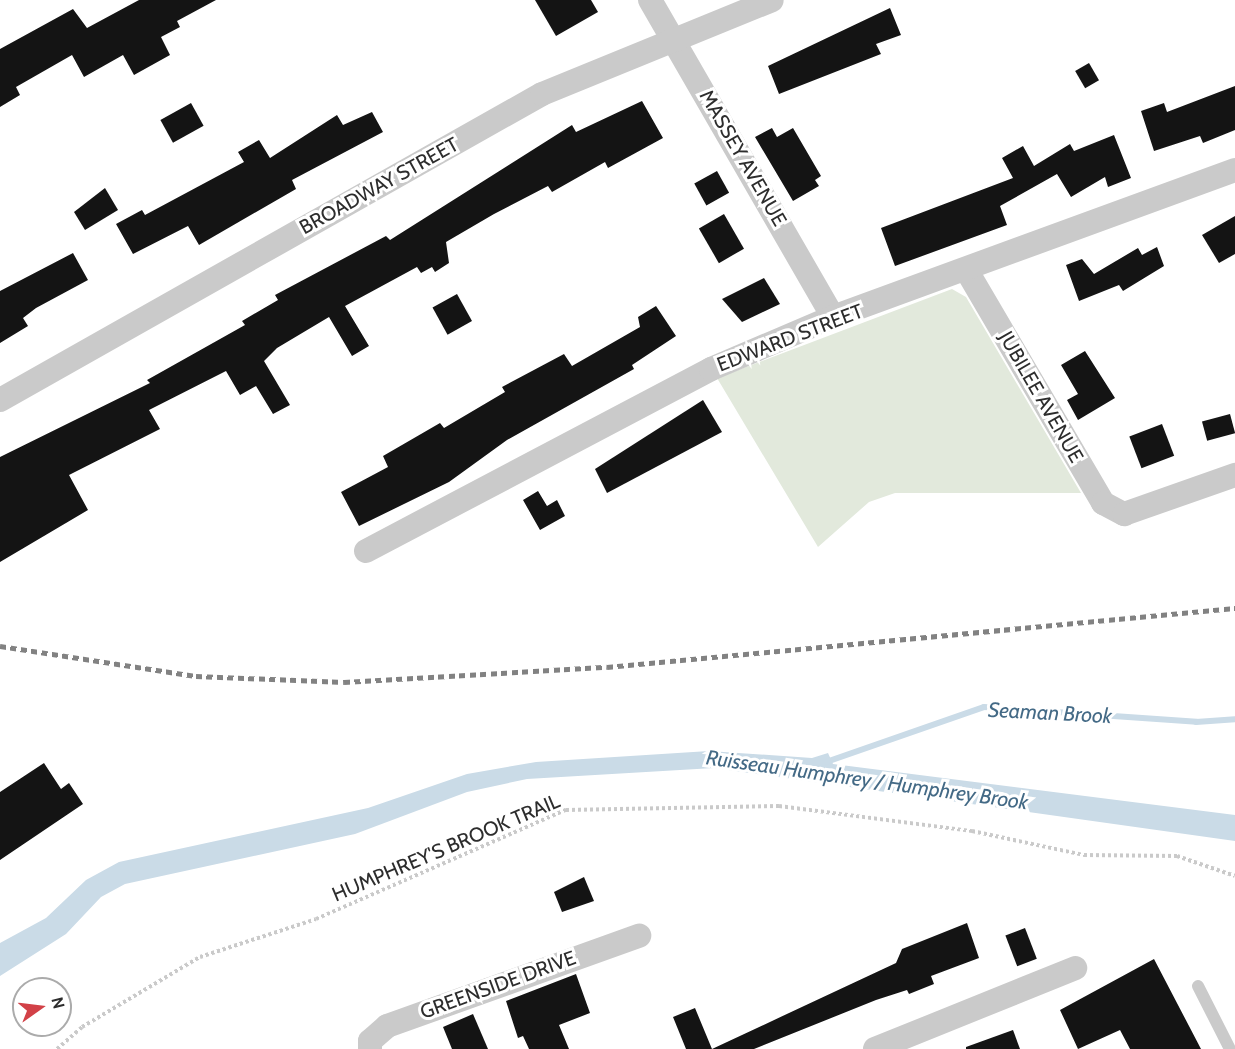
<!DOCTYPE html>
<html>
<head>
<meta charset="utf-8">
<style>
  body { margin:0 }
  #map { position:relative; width:1235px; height:1049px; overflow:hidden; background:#fff; font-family:Cabin,sans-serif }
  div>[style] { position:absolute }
  .green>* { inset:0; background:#e2e9dc }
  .water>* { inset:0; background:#cadbe7 }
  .stream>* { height:6px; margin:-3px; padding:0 3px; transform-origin:3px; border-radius:3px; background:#cadbe7 }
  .building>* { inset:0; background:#141414; transform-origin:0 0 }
  .path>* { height:4px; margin-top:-2px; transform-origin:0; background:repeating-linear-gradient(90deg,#cacaca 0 3px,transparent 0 6px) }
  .lane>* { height:12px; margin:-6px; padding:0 6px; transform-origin:6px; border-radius:6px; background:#cacaca }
  .street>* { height:24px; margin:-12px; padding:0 12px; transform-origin:12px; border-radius:12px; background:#cacaca }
  .rail>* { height:4.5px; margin-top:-2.25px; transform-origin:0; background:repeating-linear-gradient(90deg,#828282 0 6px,transparent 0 10.5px) }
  span { translate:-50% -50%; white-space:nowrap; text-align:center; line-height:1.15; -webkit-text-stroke:6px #fff; paint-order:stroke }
  .street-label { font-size:20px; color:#2d2d2d }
  .water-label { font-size:21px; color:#446a86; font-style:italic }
  .north { position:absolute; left:12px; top:977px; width:60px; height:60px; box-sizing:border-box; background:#fff; border:2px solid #ababab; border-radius:50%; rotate:76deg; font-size:16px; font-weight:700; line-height:24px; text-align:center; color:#2d2d2d }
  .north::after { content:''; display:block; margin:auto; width:21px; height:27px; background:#d24147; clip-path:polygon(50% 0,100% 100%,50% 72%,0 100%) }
</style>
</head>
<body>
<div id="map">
  <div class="green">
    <i style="clip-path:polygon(952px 289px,966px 297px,1081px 493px,895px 493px,869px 502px,818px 547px,717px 378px)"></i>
  </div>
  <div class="water">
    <i style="clip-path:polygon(709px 751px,812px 758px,828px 753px,833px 764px,1235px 815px,1235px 841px,714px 768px,527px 779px,467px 792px,355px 834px,125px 884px,101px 897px,66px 934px,0 976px,0 943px,46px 918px,86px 880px,119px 862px,368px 808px,467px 774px,536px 762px)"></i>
  </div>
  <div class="stream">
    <i style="left:826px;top:762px;width:167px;rotate:-19.2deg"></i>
    <i style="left:984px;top:707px;width:213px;rotate:4deg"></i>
    <i style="left:1196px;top:722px;width:39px;rotate:-4deg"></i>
  </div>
  <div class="building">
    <i style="clip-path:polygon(139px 0,216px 0,177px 21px,180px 27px,161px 37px,170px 55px,134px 75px,123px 55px,84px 77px,72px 55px,16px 87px,20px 95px,0 107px,0 49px,73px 9px,87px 28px)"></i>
    <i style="clip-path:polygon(535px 0,591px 0,598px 12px,556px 36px)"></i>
    <i style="clip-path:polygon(890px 8px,901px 35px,876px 44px,881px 54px,779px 94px,768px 66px)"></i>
    <i style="left:1089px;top:63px;width:20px;height:16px;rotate:60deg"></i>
    <i style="clip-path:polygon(1235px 86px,1235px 130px,1203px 143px,1200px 136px,1154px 151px,1141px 111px,1164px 103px,1167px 112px)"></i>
    <i style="clip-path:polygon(642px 101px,663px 138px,608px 168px,605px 162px,552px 192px,548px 186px,494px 214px,446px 242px,449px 263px,435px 272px,432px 267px,421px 273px,417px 267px,345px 306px,369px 346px,352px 356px,329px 317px,277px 348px,264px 361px,290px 405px,273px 414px,256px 386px,240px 395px,226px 371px,149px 410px,160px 429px,69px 475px,88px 510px,0 562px,0 457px,150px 383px,147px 380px,245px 325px,242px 321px,278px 300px,275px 295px,386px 236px,390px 240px,572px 125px,576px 132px)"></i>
    <i style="left:191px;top:103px;width:26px;height:35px;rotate:61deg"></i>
    <i style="clip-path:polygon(372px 112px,383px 132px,292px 180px,296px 189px,199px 245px,188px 226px,133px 254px,116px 224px,142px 210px,145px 215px,244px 162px,238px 152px,259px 140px,270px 158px,337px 115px,343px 125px)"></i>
    <i style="clip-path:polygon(772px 128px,777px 137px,793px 128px,821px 176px,815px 180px,819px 186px,793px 201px,755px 137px)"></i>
    <i style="clip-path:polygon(1114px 135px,1131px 178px,1108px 187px,1105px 177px,1071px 197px,1057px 174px,1000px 206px,1007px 225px,895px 266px,881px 228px,1013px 178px,1002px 158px,1023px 146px,1034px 166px,1070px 144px,1074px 151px)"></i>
    <i style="left:717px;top:171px;width:25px;height:26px;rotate:61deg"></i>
    <i style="clip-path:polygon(105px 188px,118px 210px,85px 230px,74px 212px)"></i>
    <i style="left:724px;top:214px;width:40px;height:29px;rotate:60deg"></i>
    <i style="clip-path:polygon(1235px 216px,1235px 254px,1219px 263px,1202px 235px)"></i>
    <i style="clip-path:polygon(1157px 247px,1164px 266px,1123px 291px,1119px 285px,1079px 301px,1066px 265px,1082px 259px,1094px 274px,1138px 248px,1142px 255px)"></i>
    <i style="clip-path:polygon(73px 253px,88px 280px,36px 308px,23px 318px,28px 326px,0 343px,0 291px)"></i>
    <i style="clip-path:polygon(764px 278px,780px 304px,742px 322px,722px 299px)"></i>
    <i style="left:457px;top:294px;width:31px;height:28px;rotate:61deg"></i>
    <i style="clip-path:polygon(656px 306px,676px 336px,632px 365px,634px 369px,507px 440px,449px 482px,359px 526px,341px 492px,388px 467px,383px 456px,440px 423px,444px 428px,505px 392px,502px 387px,564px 354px,572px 366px,640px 327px,638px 317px)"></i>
    <i style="clip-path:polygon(1085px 351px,1115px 398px,1078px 420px,1067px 400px,1078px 394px,1061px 365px)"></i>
    <i style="clip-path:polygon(703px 400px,722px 432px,607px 493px,595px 469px)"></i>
    <i style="left:1230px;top:414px;width:20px;height:29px;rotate:75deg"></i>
    <i style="left:1162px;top:424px;width:34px;height:35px;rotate:69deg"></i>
    <i style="clip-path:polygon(538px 491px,547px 506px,557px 500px,565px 516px,540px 530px,523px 500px)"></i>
    <i style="clip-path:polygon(44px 763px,61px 789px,69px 783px,83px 804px,0 860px,0 792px)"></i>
    <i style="clip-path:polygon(584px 877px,594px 901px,562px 912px,554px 892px)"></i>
    <i style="clip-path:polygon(967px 923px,979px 958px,931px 976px,934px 984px,909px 994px,907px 990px,876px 1000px,754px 1049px,686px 1049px,673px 1017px,695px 1008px,712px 1049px,896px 963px,902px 949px)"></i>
    <i style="left:1025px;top:928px;width:33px;height:21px;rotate:69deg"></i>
    <i style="clip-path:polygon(1154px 959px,1201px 1049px,1130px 1049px,1120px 1030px,1078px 1049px,1060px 1010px)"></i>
    <i style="clip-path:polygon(576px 974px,590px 1013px,559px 1025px,569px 1049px,529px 1049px,523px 1036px,518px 1038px,506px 1001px)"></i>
    <i style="clip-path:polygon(473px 1014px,488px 1049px,452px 1049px,443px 1027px)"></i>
    <i style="clip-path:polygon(1013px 1030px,1020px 1049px,966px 1049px,966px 1047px)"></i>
  </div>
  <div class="path">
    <i style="left:57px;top:1049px;width:33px;rotate:-41deg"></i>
    <i style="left:82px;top:1027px;width:137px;rotate:-30.7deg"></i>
    <i style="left:200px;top:957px;width:122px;rotate:-18.1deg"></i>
    <i style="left:316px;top:919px;width:273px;rotate:-23.6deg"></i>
    <i style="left:566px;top:810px;width:213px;rotate:-1.1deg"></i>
    <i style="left:779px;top:806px;width:195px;rotate:7.4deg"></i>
    <i style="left:972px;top:831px;width:115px;rotate:12.1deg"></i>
    <i style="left:1084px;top:855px;width:93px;rotate:0.6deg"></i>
    <i style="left:1177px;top:856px;width:61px;rotate:19deg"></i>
  </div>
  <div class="lane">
    <i style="left:1198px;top:986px;width:71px;rotate:63.1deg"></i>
  </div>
  <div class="street">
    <i style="left:650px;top:0;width:366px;rotate:60deg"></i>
    <i style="left:967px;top:271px;width:269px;rotate:59.6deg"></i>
    <i style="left:1103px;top:503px;width:24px;rotate:28deg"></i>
    <i style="left:1124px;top:514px;width:118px;rotate:-19.4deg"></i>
    <i style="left:0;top:400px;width:622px;rotate:-29.45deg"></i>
    <i style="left:542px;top:94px;width:248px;rotate:-22.2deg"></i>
    <i style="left:366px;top:551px;width:390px;rotate:-27.8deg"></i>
    <i style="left:711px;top:369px;width:133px;rotate:-23.1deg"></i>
    <i style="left:833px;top:317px;width:428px;rotate:-20.1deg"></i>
    <i style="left:370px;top:1049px;width:8px;rotate:-90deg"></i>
    <i style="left:370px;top:1041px;width:23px;rotate:-41deg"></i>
    <i style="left:387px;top:1026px;width:268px;rotate:-19.7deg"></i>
    <i style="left:875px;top:1049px;width:216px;rotate:-22deg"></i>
  </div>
  <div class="rail">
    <i style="left:0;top:646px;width:198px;rotate:8.7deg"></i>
    <i style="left:196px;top:676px;width:148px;rotate:2.3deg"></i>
    <i style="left:344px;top:682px;width:263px;rotate:-3.3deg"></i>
    <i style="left:607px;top:667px;width:631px;rotate:-5.37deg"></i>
  </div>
  <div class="street-label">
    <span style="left:743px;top:158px;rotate:60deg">MASSEY AVENUE</span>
    <span style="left:379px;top:186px;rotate:-29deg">BROADWAY STREET</span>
    <span style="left:790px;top:338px;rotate:-21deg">EDWARD STREET</span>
    <span style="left:1041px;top:397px;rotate:60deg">JUBILEE AVENUE</span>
    <span style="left:446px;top:848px;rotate:-23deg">HUMPHREY'S BROOK TRAIL</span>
    <span style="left:498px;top:985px;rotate:-20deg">GREENSIDE DRIVE</span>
  </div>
  <div class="water-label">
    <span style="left:1050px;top:713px;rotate:3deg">Seaman Brook</span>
    <span style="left:867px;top:780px;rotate:8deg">Ruisseau Humphrey / Humphrey Brook</span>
  </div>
  <div class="north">N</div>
</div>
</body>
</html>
